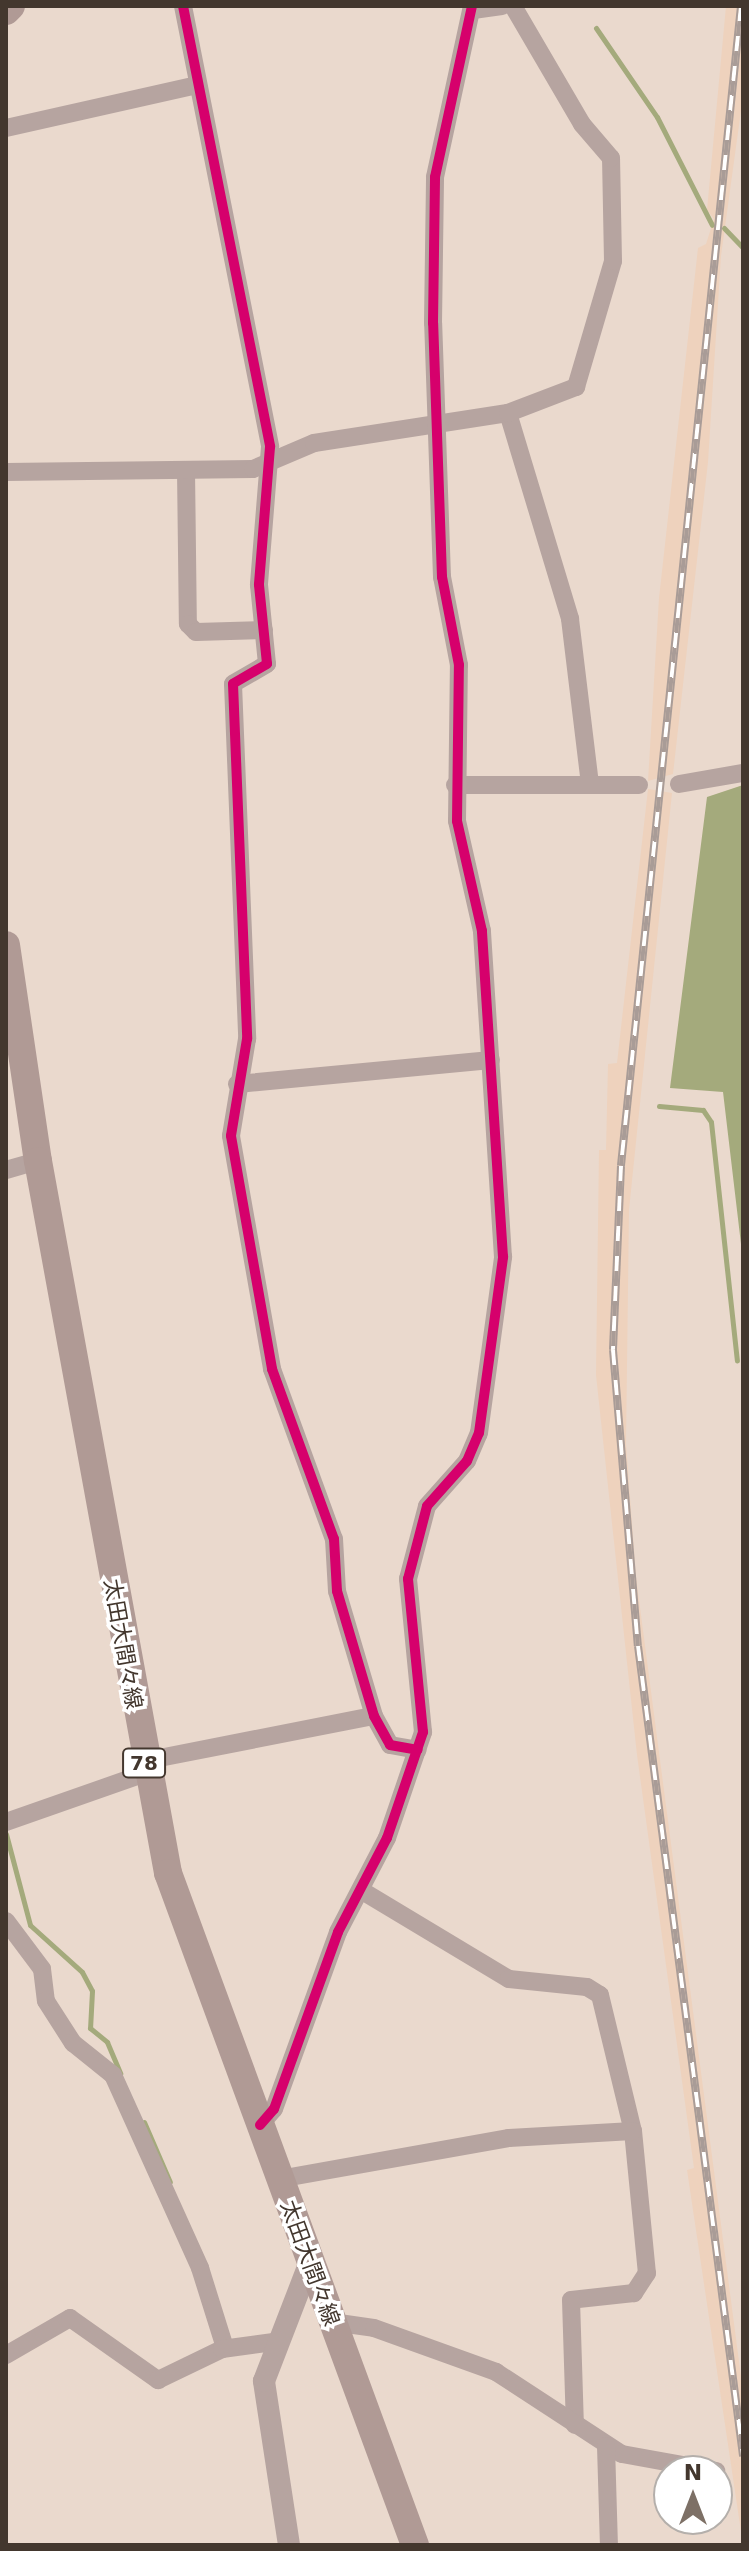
<!DOCTYPE html>
<html>
<head>
<meta charset="utf-8">
<style>
  body { margin:0 }
  #map { position:relative; width:749px; height:2551px; overflow:hidden; background:#ead9cd; font-family:"DejaVu Sans","Noto Sans JP",sans-serif }
  div>[style] { position:absolute }
  .built>* { inset:0; background:#eed2bd }
  .water>* { inset:0; background:#a4aa7c }
  .stream>* { height:5px; margin:-2.5px; padding:0 2.5px; transform-origin:2.5px; border-radius:2.5px; background:#a4aa7c }
  .minor>* { height:18px; margin:-9px; padding:0 9px; transform-origin:9px; border-radius:9px; background:#b6a4a0 }
  .tertiary>* { height:22px; margin:-11px; padding:0 11px; transform-origin:11px; border-radius:11px; background:#b6a4a0 }
  .primary>* { height:28px; margin:-14px; padding:0 14px; transform-origin:14px; border-radius:14px; background:#b09a95 }
  .rail>* { height:8px; margin-top:-4px; transform-origin:0; background:repeating-linear-gradient(90deg,#fff 0 15px,#a99c97 0 30px); box-sizing:border-box; border-block:2px solid #a99c97 }
  .cycleway>* { height:10px; margin:-5px; padding:0 5px; transform-origin:5px; border-radius:5px; background:#d6006c }
  span { translate:-50% -50%; white-space:nowrap; text-align:center; line-height:1.15; -webkit-text-stroke:7px #fff; paint-order:stroke }
  .shield-label span { padding:2px 6px; background:#fff; border:2px solid; border-radius:6px; -webkit-text-stroke-width:0 }
  .shield-label { font-size:20px; color:#43372e; font-weight:700 }
  .street-label { font-size:22px; color:#43372e }
  .frame { position:absolute; inset:0; border:8px solid #43372e; pointer-events:none }
  .north { position:absolute; left:653px; top:2455px; width:80px; height:80px; box-sizing:border-box; background:#fff; border:2px solid #b4afab; border-radius:50%; rotate:0deg; font-size:22px; font-weight:700; line-height:32px; text-align:center; color:#43372e }
  .north::after { content:''; display:block; margin:auto; width:28px; height:36px; background:#7d7066; clip-path:polygon(50% 0,100% 100%,50% 72%,0 100%) }
</style>
</head>
<body>
<div id="map">
  <div class="built">
    <i style="clip-path:polygon(726px 6px,743px 6px,743px 96px,721px 256px,708px 462px,673px 774px,648px 781px,659px 598px,698px 248px,706px 244px,714px 219px,707px 210px)"></i>
    <i style="clip-path:polygon(648px 789px,672px 793px,629px 1210px,626px 1444px,636px 1577px,743px 2392px,743px 2545px,687px 2170px,694px 2168px,637px 1755px,596px 1375px,599px 1150px,606px 1150px,608px 1064px,617px 1063px)"></i>
  </div>
  <div class="water">
    <i style="clip-path:polygon(743px 785px,743px 1261px,723px 1092px,670px 1088px,707px 797px)"></i>
  </div>
  <div class="stream">
    <i style="left:596px;top:28px;width:108px;rotate:55.6deg"></i>
    <i style="left:657px;top:117px;width:121px;rotate:63deg"></i>
    <i style="left:724px;top:228px;width:28px;rotate:46deg"></i>
    <i style="left:659px;top:1106px;width:44px;rotate:5.2deg"></i>
    <i style="left:703px;top:1110px;width:14px;rotate:56deg"></i>
    <i style="left:711px;top:1122px;width:240px;rotate:83.8deg"></i>
    <i style="left:6px;top:1834px;width:94px;rotate:75.2deg"></i>
    <i style="left:30px;top:1925px;width:70px;rotate:42.1deg"></i>
    <i style="left:82px;top:1972px;width:21px;rotate:62deg"></i>
    <i style="left:92px;top:1991px;width:37px;rotate:93deg"></i>
    <i style="left:90px;top:2028px;width:22px;rotate:39deg"></i>
    <i style="left:107px;top:2042px;width:34px;rotate:67deg"></i>
    <i style="left:144px;top:2122px;width:65px;rotate:66.6deg"></i>
  </div>
  <div class="minor">
    <i style="left:183px;top:6px;width:449px;rotate:78.8deg"></i>
    <i style="left:270px;top:447px;width:138px;rotate:94.6deg"></i>
    <i style="left:259px;top:585px;width:79px;rotate:84.2deg"></i>
    <i style="left:267px;top:664px;width:39px;rotate:150deg"></i>
    <i style="left:233px;top:684px;width:355px;rotate:87.7deg"></i>
    <i style="left:247px;top:1039px;width:98px;rotate:99.4deg"></i>
    <i style="left:231px;top:1136px;width:237px;rotate:80deg"></i>
    <i style="left:272px;top:1369px;width:181px;rotate:70deg"></i>
    <i style="left:334px;top:1539px;width:52px;rotate:86.7deg"></i>
    <i style="left:337px;top:1591px;width:130px;rotate:73.5deg"></i>
    <i style="left:374px;top:1716px;width:33px;rotate:61deg"></i>
    <i style="left:390px;top:1745px;width:28px;rotate:10deg"></i>
    <i style="left:473px;top:10px;width:29px;rotate:-8deg"></i>
    <i style="left:6px;top:128px;width:196px;rotate:-12.7deg"></i>
    <i style="left:508px;top:413px;width:215px;rotate:73.2deg"></i>
    <i style="left:570px;top:619px;width:166px;rotate:83.1deg"></i>
    <i style="left:186px;top:470px;width:154px;rotate:89.3deg"></i>
    <i style="left:188px;top:624px;width:11px;rotate:45deg"></i>
    <i style="left:196px;top:632px;width:68px;rotate:-1.7deg"></i>
    <i style="left:6px;top:472px;width:247px;rotate:-0.7deg"></i>
    <i style="left:253px;top:469px;width:66px;rotate:-23.1deg"></i>
    <i style="left:314px;top:443px;width:196px;rotate:-8.8deg"></i>
    <i style="left:508px;top:413px;width:73px;rotate:-20.9deg"></i>
    <i style="left:576px;top:387px;width:131px;rotate:-73.6deg"></i>
    <i style="left:613px;top:261px;width:103px;rotate:-91.1deg"></i>
    <i style="left:611px;top:158px;width:45px;rotate:-130.5deg"></i>
    <i style="left:582px;top:124px;width:137px;rotate:-120.3deg"></i>
    <i style="left:679px;top:784px;width:65px;rotate:-9.8deg"></i>
    <i style="left:455px;top:785px;width:184px"></i>
    <i style="left:237px;top:1084px;width:255px;rotate:-5.4deg"></i>
    <i style="left:6px;top:1170px;width:33px;rotate:-16deg"></i>
    <i style="left:144px;top:1761px;width:234px;rotate:-11.1deg"></i>
    <i style="left:6px;top:1822px;width:148px;rotate:-19.3deg"></i>
    <i style="left:364px;top:1892px;width:169px;rotate:31deg"></i>
    <i style="left:509px;top:1979px;width:78px;rotate:5.9deg"></i>
    <i style="left:587px;top:1987px;width:15px;rotate:32deg"></i>
    <i style="left:600px;top:1995px;width:140px;rotate:76.4deg"></i>
    <i style="left:633px;top:2131px;width:143px;rotate:84.4deg"></i>
    <i style="left:647px;top:2273px;width:24px;rotate:123deg"></i>
    <i style="left:634px;top:2293px;width:63px;rotate:173.7deg"></i>
    <i style="left:571px;top:2300px;width:125px;rotate:88.2deg"></i>
    <i style="left:6px;top:1921px;width:60px;rotate:53.1deg"></i>
    <i style="left:42px;top:1969px;width:32px;rotate:83deg"></i>
    <i style="left:46px;top:2001px;width:50px;rotate:57.3deg"></i>
    <i style="left:73px;top:2043px;width:51px;rotate:38.7deg"></i>
    <i style="left:113px;top:2075px;width:212px;rotate:65.7deg"></i>
    <i style="left:200px;top:2268px;width:84px;rotate:72.6deg"></i>
    <i style="left:260px;top:2125px;width:21px;rotate:-49deg"></i>
    <i style="left:274px;top:2109px;width:188px;rotate:-70.1deg"></i>
    <i style="left:338px;top:1932px;width:106px;rotate:-62.5deg"></i>
    <i style="left:387px;top:1838px;width:112px;rotate:-71.2deg"></i>
    <i style="left:423px;top:1732px;width:154px;rotate:-95.6deg"></i>
    <i style="left:408px;top:1579px;width:75px;rotate:-75.4deg"></i>
    <i style="left:427px;top:1506px;width:60px;rotate:-48.4deg"></i>
    <i style="left:467px;top:1461px;width:30px;rotate:-67deg"></i>
    <i style="left:479px;top:1433px;width:178px;rotate:-82.2deg"></i>
    <i style="left:503px;top:1257px;width:327px;rotate:-93.7deg"></i>
    <i style="left:482px;top:931px;width:113px;rotate:-102.8deg"></i>
    <i style="left:457px;top:821px;width:156px;rotate:-89.3deg"></i>
    <i style="left:459px;top:665px;width:90px;rotate:-100.9deg"></i>
    <i style="left:442px;top:577px;width:254px;rotate:-92deg"></i>
    <i style="left:433px;top:323px;width:146px;rotate:-89.2deg"></i>
    <i style="left:435px;top:177px;width:175px;rotate:-77.8deg"></i>
    <i style="left:279px;top:2179px;width:234px;rotate:-10.1deg"></i>
    <i style="left:509px;top:2138px;width:124px;rotate:-3.2deg"></i>
    <i style="left:332px;top:2322px;width:42px;rotate:8.1deg"></i>
    <i style="left:374px;top:2328px;width:130px;rotate:19.8deg"></i>
    <i style="left:496px;top:2372px;width:150px;rotate:33.1deg"></i>
    <i style="left:622px;top:2454px;width:96px;rotate:10.3deg"></i>
    <i style="left:6px;top:2355px;width:74px;rotate:-30deg"></i>
    <i style="left:70px;top:2318px;width:108px;rotate:35.2deg"></i>
    <i style="left:158px;top:2380px;width:71px;rotate:-25.8deg"></i>
    <i style="left:222px;top:2349px;width:52px;rotate:-7.7deg"></i>
    <i style="left:606px;top:2446px;width:99px;rotate:88.3deg"></i>
  </div>
  <div class="tertiary">
    <i style="left:289px;top:2545px;width:166px;rotate:-98.7deg"></i>
    <i style="left:264px;top:2381px;width:131px;rotate:-68.9deg"></i>
  </div>
  <div class="primary">
    <i style="left:6px;top:11px;width:7px;rotate:-45deg"></i>
    <i style="left:6px;top:945px;width:218px;rotate:81.6deg"></i>
    <i style="left:38px;top:1161px;width:724px;rotate:79.65deg"></i>
    <i style="left:168px;top:1873px;width:716px;rotate:69.82deg"></i>
  </div>
  <div class="rail">
    <i style="left:741px;top:6px;width:1166px;rotate:95.91deg"></i>
    <i style="left:621px;top:1166px;width:184px;rotate:92.5deg"></i>
    <i style="left:613px;top:1350px;width:297px;rotate:85.2deg"></i>
    <i style="left:638px;top:1646px;width:817px;rotate:82.61deg"></i>
  </div>
  <div class="cycleway">
    <i style="left:183px;top:6px;width:449px;rotate:78.8deg"></i>
    <i style="left:270px;top:447px;width:138px;rotate:94.6deg"></i>
    <i style="left:259px;top:585px;width:79px;rotate:84.2deg"></i>
    <i style="left:267px;top:664px;width:39px;rotate:150deg"></i>
    <i style="left:233px;top:684px;width:355px;rotate:87.7deg"></i>
    <i style="left:247px;top:1039px;width:98px;rotate:99.4deg"></i>
    <i style="left:231px;top:1136px;width:237px;rotate:80deg"></i>
    <i style="left:272px;top:1369px;width:181px;rotate:70deg"></i>
    <i style="left:334px;top:1539px;width:52px;rotate:86.7deg"></i>
    <i style="left:337px;top:1591px;width:130px;rotate:73.5deg"></i>
    <i style="left:374px;top:1716px;width:33px;rotate:61deg"></i>
    <i style="left:390px;top:1745px;width:28px;rotate:10deg"></i>
    <i style="left:260px;top:2125px;width:21px;rotate:-49deg"></i>
    <i style="left:274px;top:2109px;width:188px;rotate:-70.1deg"></i>
    <i style="left:338px;top:1932px;width:106px;rotate:-62.5deg"></i>
    <i style="left:387px;top:1838px;width:112px;rotate:-71.2deg"></i>
    <i style="left:423px;top:1732px;width:154px;rotate:-95.6deg"></i>
    <i style="left:408px;top:1579px;width:75px;rotate:-75.4deg"></i>
    <i style="left:427px;top:1506px;width:60px;rotate:-48.4deg"></i>
    <i style="left:467px;top:1461px;width:30px;rotate:-67deg"></i>
    <i style="left:479px;top:1433px;width:178px;rotate:-82.2deg"></i>
    <i style="left:503px;top:1257px;width:327px;rotate:-93.7deg"></i>
    <i style="left:482px;top:931px;width:113px;rotate:-102.8deg"></i>
    <i style="left:457px;top:821px;width:156px;rotate:-89.3deg"></i>
    <i style="left:459px;top:665px;width:90px;rotate:-100.9deg"></i>
    <i style="left:442px;top:577px;width:254px;rotate:-92deg"></i>
    <i style="left:433px;top:323px;width:146px;rotate:-89.2deg"></i>
    <i style="left:435px;top:177px;width:175px;rotate:-77.8deg"></i>
  </div>
  <div class="shield-label">
    <span style="left:144px;top:1763px">78</span>
  </div>
  <div class="street-label">
    <span style="left:123px;top:1644px;rotate:80deg">太田大間々線</span>
    <span style="left:310px;top:2263px;rotate:70deg">太田大間々線</span>
  </div>
  <div class="frame"></div>
  <div class="north">N</div>
</div>
</body>
</html>
